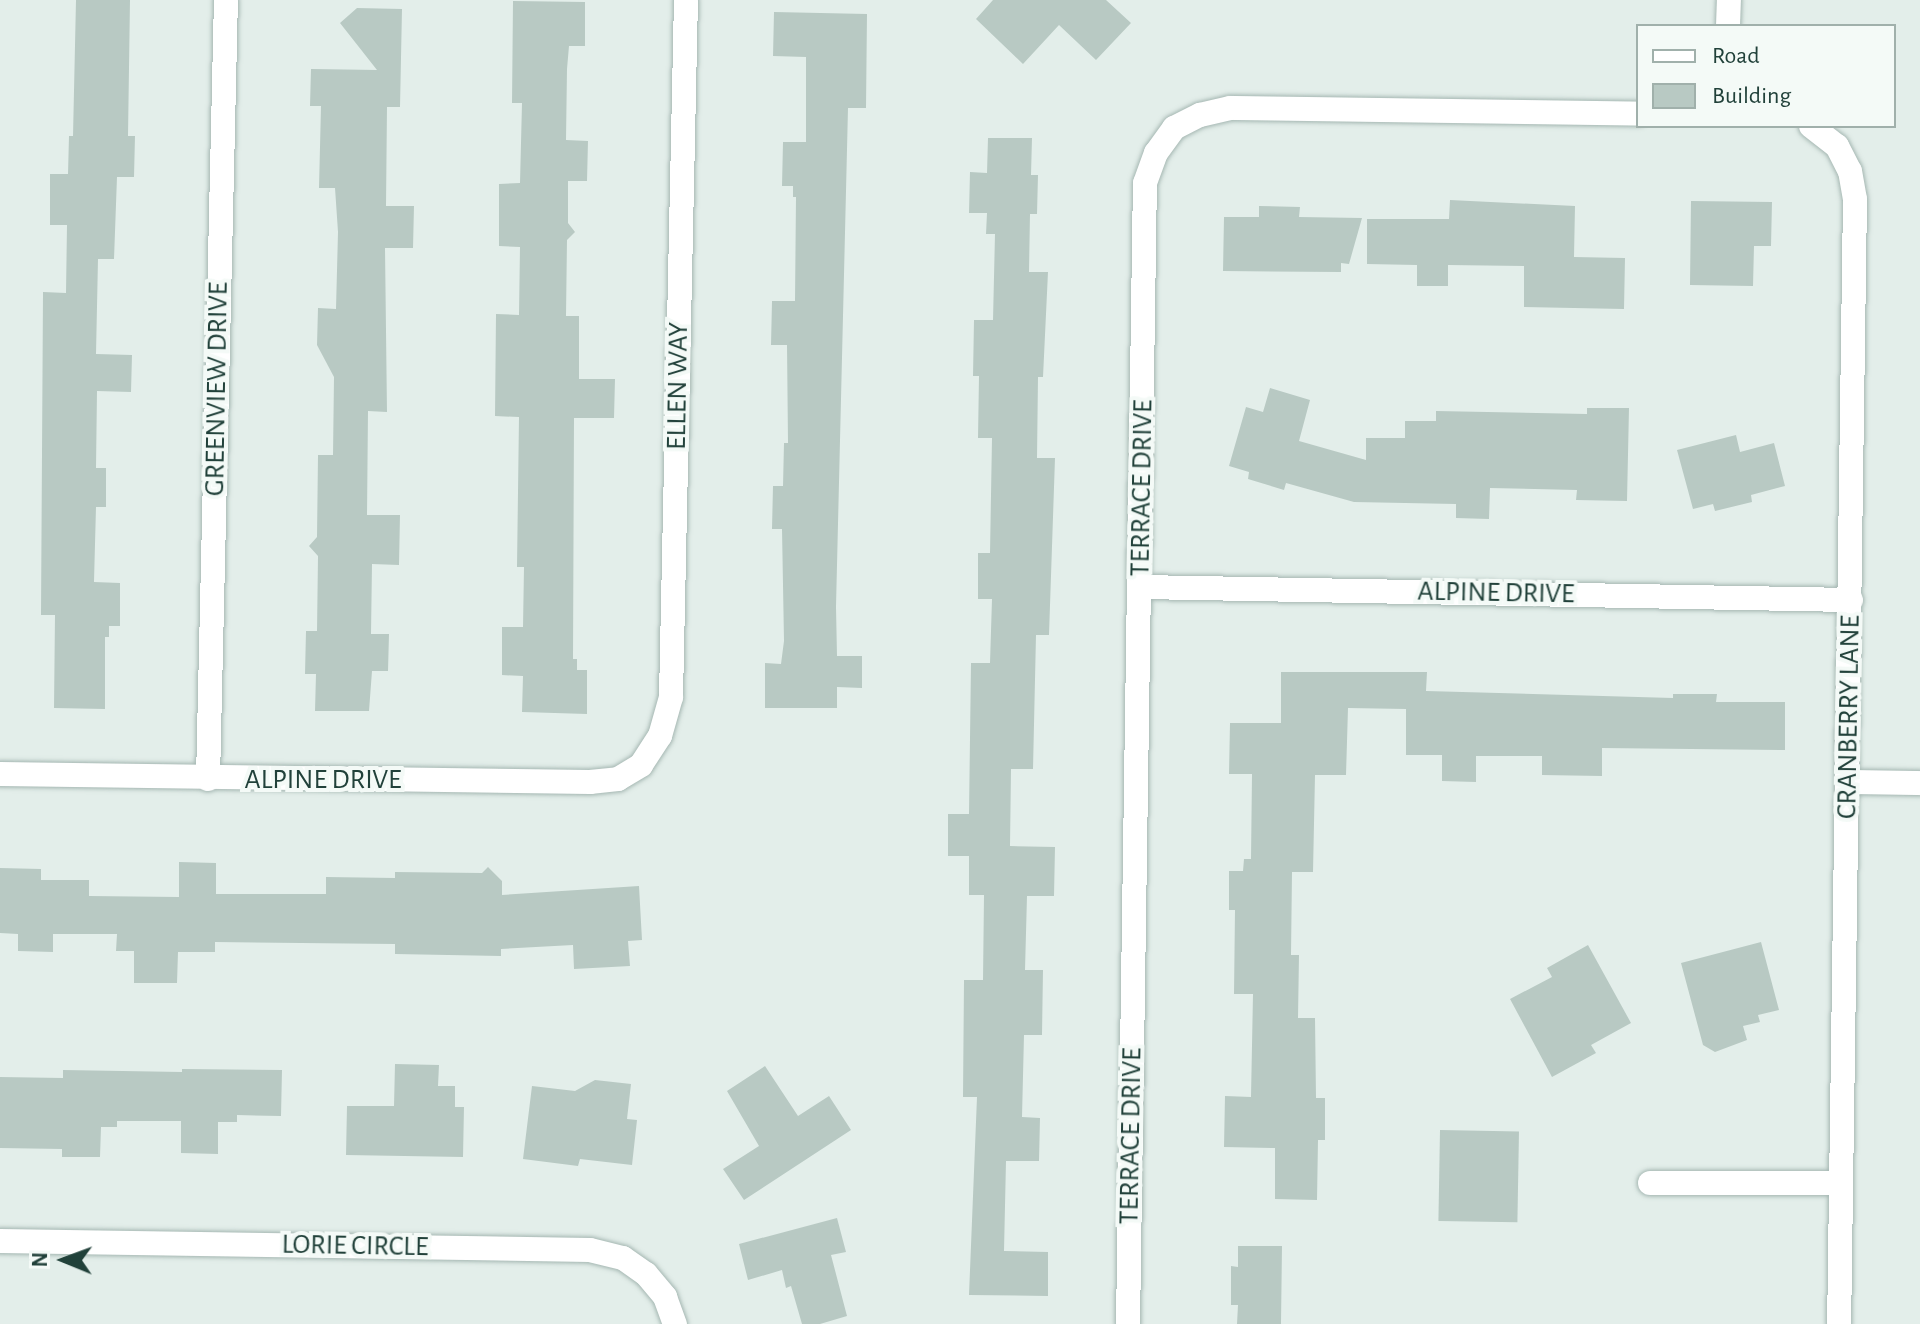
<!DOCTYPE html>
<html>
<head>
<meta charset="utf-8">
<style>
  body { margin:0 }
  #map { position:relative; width:1920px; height:1324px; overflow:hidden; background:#e3eeea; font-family:"Alegreya Sans",sans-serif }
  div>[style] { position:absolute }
  .building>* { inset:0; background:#b8c9c3; transform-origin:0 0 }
  .roads { filter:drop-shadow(0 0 2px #a5b7b2) drop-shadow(0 0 2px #a5b7b2) }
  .minor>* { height:24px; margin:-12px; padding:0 12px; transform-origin:12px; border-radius:12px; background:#fff }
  span { translate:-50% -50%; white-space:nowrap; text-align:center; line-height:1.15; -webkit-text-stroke:8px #f4faf7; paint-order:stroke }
  .street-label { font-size:28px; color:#21413a }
  .legend { position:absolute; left:1636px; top:24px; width:260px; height:104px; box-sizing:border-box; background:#f4faf7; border:2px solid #a0b0ab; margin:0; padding:10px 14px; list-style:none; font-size:24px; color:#21413a }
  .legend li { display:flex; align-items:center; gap:16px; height:40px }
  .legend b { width:40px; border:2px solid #a0b0ab }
  .north { position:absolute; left:24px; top:1220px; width:80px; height:80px; -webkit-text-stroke:6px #f4faf7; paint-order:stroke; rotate:271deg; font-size:22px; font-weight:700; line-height:32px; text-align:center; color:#21413a }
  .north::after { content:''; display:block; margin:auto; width:28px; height:36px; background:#21413a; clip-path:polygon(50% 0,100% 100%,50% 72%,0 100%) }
</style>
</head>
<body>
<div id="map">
  <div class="building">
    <i style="clip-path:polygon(76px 0,130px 0,128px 136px,135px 136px,134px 177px,117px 177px,114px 259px,98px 259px,96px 354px,132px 355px,131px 392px,97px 391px,96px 468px,106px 468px,106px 507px,96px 507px,94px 582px,120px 583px,120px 626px,109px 626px,109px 637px,105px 637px,105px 709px,54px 708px,55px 615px,41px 615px,43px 292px,66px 293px,67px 225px,50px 225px,50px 174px,68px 174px,69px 136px,73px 136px)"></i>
    <i style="clip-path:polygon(993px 0,1106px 0,1131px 23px,1096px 60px,1059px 25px,1023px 64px,976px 19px)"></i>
    <i style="clip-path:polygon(513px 1px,585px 2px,585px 46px,569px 46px,567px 69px,566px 140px,588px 141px,587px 181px,568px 181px,568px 223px,575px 232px,567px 240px,566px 316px,579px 316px,579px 379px,615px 379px,614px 418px,574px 418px,573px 659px,577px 659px,577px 670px,587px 670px,587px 714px,522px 712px,523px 676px,502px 675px,502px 627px,523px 627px,524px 567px,517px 567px,519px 417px,495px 416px,496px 314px,519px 315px,520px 247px,499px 246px,499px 184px,520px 183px,522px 103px,512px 103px)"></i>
    <i style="clip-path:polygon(357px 8px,402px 9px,400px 107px,387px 107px,386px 206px,414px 206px,413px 248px,385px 248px,387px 412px,368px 411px,367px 515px,400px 515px,399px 565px,372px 564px,371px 634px,389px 634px,388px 671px,372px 671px,369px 711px,315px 711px,316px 674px,305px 674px,306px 631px,317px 631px,318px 556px,309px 546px,317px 537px,318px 455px,333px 455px,334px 377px,317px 345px,318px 308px,336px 309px,338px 232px,335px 188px,319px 188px,321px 106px,310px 106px,311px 69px,377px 70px,340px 23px)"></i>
    <i style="clip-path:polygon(774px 12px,867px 14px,866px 108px,848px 108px,836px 607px,837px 656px,862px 656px,862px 688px,837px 687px,837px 708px,765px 708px,765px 663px,781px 664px,784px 641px,782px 529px,772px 529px,773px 486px,783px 486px,784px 443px,788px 443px,787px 345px,771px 345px,772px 301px,795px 301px,796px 197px,793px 197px,793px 186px,782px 186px,783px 142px,806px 142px,806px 57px,773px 56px)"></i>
    <i style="clip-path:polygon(988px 138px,1032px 138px,1031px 175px,1038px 175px,1037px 214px,1030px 214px,1029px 272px,1048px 272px,1043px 377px,1038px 377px,1037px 458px,1055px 458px,1049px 635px,1036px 635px,1033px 769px,1011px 769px,1010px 846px,1055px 847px,1054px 896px,1027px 896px,1025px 970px,1043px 970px,1042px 1035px,1024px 1035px,1022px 1117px,1040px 1118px,1039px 1161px,1006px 1161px,1004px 1251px,1048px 1252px,1048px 1296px,969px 1295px,977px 1097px,963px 1097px,964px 980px,983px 980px,984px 895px,969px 895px,969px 856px,948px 856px,948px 814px,969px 814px,971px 663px,990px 663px,992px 599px,978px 599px,978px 553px,990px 553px,992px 438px,978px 438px,979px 376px,973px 376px,974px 320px,993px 320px,995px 234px,986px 234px,987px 213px,969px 213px,970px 172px,987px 173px)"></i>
    <i style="clip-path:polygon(1450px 200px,1575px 206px,1574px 257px,1625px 258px,1624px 309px,1524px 307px,1524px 266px,1448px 265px,1448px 286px,1417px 286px,1417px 265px,1367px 264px,1367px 219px,1449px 219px)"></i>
    <i style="clip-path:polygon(1691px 201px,1772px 202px,1771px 246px,1754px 246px,1753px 286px,1690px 285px)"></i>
    <i style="clip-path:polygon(1259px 206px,1300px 207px,1299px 217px,1362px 218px,1349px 264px,1341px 263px,1341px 272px,1223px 271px,1224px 217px,1259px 217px)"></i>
    <i style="clip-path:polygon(1270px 388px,1310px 400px,1299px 441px,1366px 460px,1366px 438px,1405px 438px,1405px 421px,1436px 421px,1436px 411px,1587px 414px,1587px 408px,1629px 408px,1627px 501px,1576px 500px,1577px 490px,1490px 488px,1489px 519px,1456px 518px,1456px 504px,1354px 502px,1286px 483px,1284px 490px,1248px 479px,1249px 472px,1229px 466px,1246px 407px,1263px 412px)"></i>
    <i style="clip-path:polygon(1736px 435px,1740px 452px,1774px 443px,1785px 486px,1751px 495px,1752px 502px,1715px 511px,1713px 504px,1693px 509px,1677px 450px)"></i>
    <i style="clip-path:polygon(1281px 672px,1427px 672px,1426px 691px,1673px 698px,1673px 694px,1717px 694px,1716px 702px,1785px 702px,1785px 750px,1602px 748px,1602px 776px,1542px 775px,1542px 756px,1476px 756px,1476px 782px,1442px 781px,1442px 755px,1406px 755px,1406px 709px,1348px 708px,1346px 775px,1315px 775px,1313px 872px,1292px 872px,1291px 955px,1299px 955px,1298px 1018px,1315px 1018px,1316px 1098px,1325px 1098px,1325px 1140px,1318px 1140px,1317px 1200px,1275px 1199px,1275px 1148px,1224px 1147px,1225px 1096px,1251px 1097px,1253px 994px,1234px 994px,1235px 910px,1229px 910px,1229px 871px,1243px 871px,1244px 859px,1251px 859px,1252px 774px,1229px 774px,1230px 723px,1281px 723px)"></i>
    <i style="clip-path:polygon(179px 862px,216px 863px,216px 894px,326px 894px,326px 877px,395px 878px,395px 872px,482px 873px,488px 867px,502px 881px,502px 895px,639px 886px,642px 940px,628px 941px,630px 966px,574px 969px,573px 945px,501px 949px,501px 956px,395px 954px,395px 944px,215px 942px,215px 952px,178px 952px,177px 983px,134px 983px,134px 951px,116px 951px,117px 934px,53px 934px,53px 952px,18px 951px,18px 934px,0 933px,0 868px,41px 869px,41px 880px,89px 880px,89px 896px,179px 897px)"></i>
    <i style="clip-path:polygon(1761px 942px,1779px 1010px,1758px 1015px,1760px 1022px,1743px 1026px,1747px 1040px,1715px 1052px,1703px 1045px,1681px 963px)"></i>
    <i style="clip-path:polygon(1588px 945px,1631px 1023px,1591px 1045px,1596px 1053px,1552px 1077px,1510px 999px,1552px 977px,1547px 968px)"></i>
    <i style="clip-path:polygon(395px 1064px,439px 1065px,438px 1086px,455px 1086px,455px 1107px,464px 1107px,463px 1157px,346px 1155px,347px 1106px,394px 1106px)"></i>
    <i style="clip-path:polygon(765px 1066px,798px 1116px,829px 1096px,851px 1130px,744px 1200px,723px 1169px,759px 1146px,727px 1091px)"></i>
    <i style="clip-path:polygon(182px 1069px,282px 1070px,281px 1116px,237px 1115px,237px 1122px,218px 1122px,218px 1154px,181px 1153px,181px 1121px,117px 1121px,117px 1127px,101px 1127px,100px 1157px,62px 1157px,62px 1149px,0 1148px,0 1077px,63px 1078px,63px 1070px,182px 1072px)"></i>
    <i style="clip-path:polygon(595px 1080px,631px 1084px,627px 1119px,637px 1120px,632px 1165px,580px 1159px,578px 1166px,523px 1159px,532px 1086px,575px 1091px)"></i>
    <i style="left:1440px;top:1130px;width:79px;height:91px;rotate:1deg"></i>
    <i style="clip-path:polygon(837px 1218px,846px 1252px,831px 1255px,847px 1316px,820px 1324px,802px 1324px,791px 1286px,786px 1288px,782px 1270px,748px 1280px,739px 1244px)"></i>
    <i style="clip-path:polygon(1238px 1246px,1282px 1246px,1281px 1324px,1237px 1324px,1238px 1305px,1231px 1305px,1231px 1266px,1238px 1267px)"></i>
  </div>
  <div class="roads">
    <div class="minor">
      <i style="left:1728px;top:26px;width:26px;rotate:-88deg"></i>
      <i style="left:1811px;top:126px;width:33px;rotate:38deg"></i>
      <i style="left:1837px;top:146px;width:28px;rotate:63deg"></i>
      <i style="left:1850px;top:171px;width:28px;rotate:80deg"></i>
      <i style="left:1855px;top:199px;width:1125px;rotate:90.81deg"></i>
      <i style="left:1141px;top:587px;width:710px;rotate:1.05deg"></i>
      <i style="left:0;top:774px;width:590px;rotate:0.78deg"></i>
      <i style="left:590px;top:782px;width:28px;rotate:-6deg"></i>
      <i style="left:618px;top:779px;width:27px;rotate:-31deg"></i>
      <i style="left:641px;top:765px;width:35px;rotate:-57deg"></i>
      <i style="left:660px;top:736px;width:41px;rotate:-74.2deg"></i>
      <i style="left:671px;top:697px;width:697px;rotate:-88.77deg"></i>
      <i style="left:208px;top:779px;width:779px;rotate:-88.68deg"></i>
      <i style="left:1848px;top:782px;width:72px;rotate:0.8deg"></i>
      <i style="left:1650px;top:1183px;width:191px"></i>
      <i style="left:0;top:1241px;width:590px;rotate:0.87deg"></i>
      <i style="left:590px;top:1250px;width:34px;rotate:14deg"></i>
      <i style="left:623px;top:1258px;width:28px;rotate:35deg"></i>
      <i style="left:646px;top:1274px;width:30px;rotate:50deg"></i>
      <i style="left:665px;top:1297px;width:29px;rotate:70deg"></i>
      <i style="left:1128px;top:1324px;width:1141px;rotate:-89.15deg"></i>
      <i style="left:1145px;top:183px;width:32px;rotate:-70deg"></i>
      <i style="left:1156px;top:153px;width:31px;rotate:-54deg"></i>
      <i style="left:1174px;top:128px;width:29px;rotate:-27deg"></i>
      <i style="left:1200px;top:115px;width:31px;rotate:-13deg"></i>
      <i style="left:1230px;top:108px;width:408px;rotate:0.8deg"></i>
    </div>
  </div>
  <div class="street-label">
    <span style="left:678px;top:386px;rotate:-89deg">ELLEN WAY</span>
    <span style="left:217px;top:389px;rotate:-89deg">GREENVIEW DRIVE</span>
    <span style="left:1142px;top:488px;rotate:-89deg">TERRACE DRIVE</span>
    <span style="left:1496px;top:593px;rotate:1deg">ALPINE DRIVE</span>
    <span style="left:1849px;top:717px;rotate:-89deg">CRANBERRY LANE</span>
    <span style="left:323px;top:780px">ALPINE DRIVE</span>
    <span style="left:1131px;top:1136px;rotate:-89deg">TERRACE DRIVE</span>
    <span style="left:355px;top:1246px;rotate:1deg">LORIE CIRCLE</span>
  </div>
  <ul class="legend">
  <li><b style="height:10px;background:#fff"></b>Road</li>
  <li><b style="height:22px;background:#b8c9c3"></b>Building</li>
  </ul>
  <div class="north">N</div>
</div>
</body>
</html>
